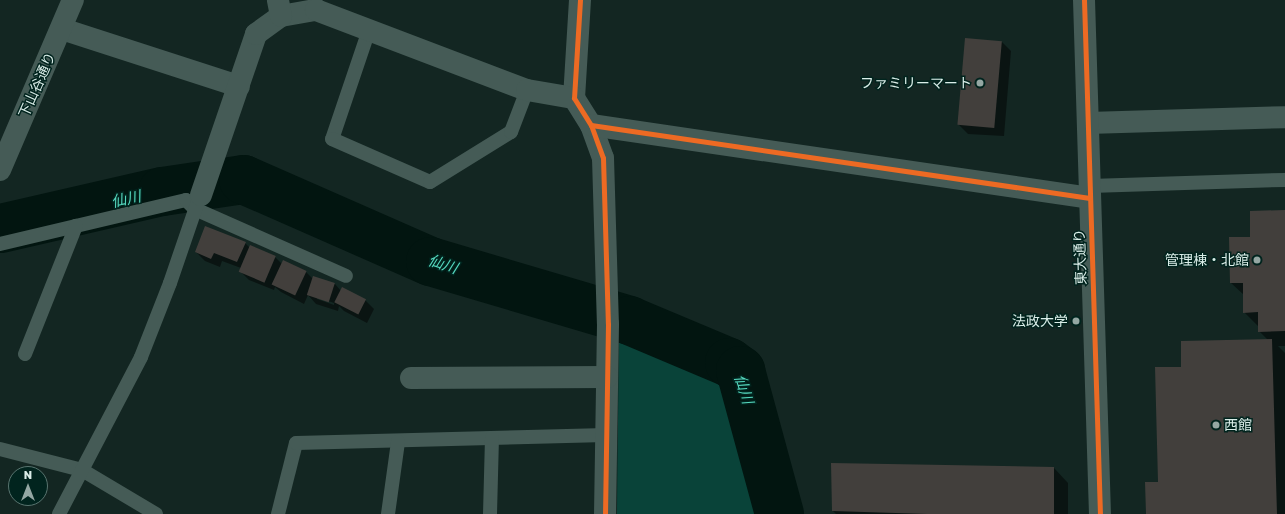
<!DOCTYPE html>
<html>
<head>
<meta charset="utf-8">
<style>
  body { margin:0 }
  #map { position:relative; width:1285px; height:514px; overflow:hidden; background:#132622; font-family:"Golos Text","Noto Sans JP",sans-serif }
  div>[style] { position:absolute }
  .green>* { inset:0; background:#094339 }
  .shadow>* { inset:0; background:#0007 }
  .river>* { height:49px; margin:-24.5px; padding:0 24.5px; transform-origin:24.5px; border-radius:24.5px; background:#021510 }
  .building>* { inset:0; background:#423f3c; transform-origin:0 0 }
  .service>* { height:14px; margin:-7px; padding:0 7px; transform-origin:7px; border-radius:7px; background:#455b56 }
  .minor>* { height:22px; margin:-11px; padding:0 11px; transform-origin:11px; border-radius:11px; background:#455b56 }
  .tertiary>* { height:22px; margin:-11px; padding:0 11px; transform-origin:11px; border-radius:11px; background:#455b56 }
  .cycleway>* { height:5px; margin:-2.5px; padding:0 2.5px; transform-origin:2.5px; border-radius:2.5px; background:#ed6a23 }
  .dots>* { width:11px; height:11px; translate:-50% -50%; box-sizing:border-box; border:2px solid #01241e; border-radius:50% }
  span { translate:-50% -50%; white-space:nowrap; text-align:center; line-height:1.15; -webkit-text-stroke:3px #01241e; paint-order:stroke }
  .poi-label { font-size:14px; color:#daede8 }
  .right { translate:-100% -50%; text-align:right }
  .left { translate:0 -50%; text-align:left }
  .street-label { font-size:14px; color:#daede8 }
  .water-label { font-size:15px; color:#56d9bf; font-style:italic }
  .north { position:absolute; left:8px; top:466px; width:40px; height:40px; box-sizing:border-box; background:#01241e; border:1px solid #58746f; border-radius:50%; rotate:0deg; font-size:11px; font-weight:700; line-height:16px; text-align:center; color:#daede8 }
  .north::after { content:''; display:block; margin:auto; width:14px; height:18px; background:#94a7a3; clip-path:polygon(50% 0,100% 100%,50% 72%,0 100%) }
</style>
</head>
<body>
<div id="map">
  <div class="green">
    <i style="clip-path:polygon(619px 332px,727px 375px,766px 514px,617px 514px)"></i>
  </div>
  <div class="shadow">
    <i style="clip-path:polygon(966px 39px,1002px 42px,1011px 51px,1004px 136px,968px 134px,959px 125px)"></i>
    <i style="clip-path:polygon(1285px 211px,1285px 346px,1278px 346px,1285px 353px,1285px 514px,1147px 514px,1159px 483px,1182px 368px,1268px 340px,1259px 331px,1259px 327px,1244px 312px,1244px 295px,1231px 283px,1251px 238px)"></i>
    <i style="clip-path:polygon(evenodd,245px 243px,250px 248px,275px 257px,282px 264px,306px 272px,313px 279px,335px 284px,341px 291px,365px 300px,374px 309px,367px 323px,344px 311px,339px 306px,338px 311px,316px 304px,308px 295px,304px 304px,281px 292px,275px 287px,274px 290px,249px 280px,240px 271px,241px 268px,222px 261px,220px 267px,205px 261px,196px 252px,245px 243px,317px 297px,334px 303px,334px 305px,317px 299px,317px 297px)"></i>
    <i style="clip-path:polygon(1054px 468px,1068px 483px,1068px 514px,836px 514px,833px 511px)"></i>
  </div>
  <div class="river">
    <i style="left:0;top:228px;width:166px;rotate:-12.9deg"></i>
    <i style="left:162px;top:191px;width:82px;rotate:-8.4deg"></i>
    <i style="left:243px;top:179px;width:204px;rotate:23.7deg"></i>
    <i style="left:430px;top:261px;width:208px;rotate:16.5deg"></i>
    <i style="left:629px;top:320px;width:108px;rotate:22.8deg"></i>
    <i style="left:729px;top:362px;width:14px;rotate:36deg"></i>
    <i style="left:740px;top:370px;width:149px;rotate:74.8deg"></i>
  </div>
  <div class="building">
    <i style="left:965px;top:38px;width:37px;height:87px;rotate:5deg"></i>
    <i style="clip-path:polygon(1285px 210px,1285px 331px,1258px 332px,1258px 312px,1243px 313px,1243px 283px,1230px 283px,1229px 237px,1250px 237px,1250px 211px)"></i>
    <i style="clip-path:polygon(205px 226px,246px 242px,237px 262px,214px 253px,211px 259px,195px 252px)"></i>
    <i style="left:250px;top:245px;width:28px;height:29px;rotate:23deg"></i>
    <i style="left:283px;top:260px;width:26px;height:27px;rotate:25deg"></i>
    <i style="left:313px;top:276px;width:23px;height:20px;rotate:18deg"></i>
    <i style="left:342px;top:287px;width:27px;height:17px;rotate:27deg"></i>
    <i style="clip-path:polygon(1272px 339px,1277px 514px,1146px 514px,1145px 482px,1158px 482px,1155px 367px,1181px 367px,1181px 341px)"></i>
    <i style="clip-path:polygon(831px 463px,1054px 467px,1054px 514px,927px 514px,832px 511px)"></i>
  </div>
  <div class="service">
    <i style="left:369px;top:30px;width:115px;rotate:108.7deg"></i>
    <i style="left:332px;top:139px;width:107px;rotate:23.7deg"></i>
    <i style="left:430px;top:182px;width:95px;rotate:-31.7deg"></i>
    <i style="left:511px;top:132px;width:45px;rotate:-69.1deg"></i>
    <i style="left:1090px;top:186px;width:195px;rotate:-1.8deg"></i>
    <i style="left:0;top:244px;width:191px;rotate:-13.3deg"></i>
    <i style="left:186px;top:200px;width:13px;rotate:45deg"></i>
    <i style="left:195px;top:209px;width:165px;rotate:23.9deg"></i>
    <i style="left:25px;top:354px;width:138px;rotate:-68.3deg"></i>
    <i style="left:0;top:449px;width:85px;rotate:14.4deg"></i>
    <i style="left:82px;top:470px;width:86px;rotate:30.7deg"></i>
    <i style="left:59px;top:514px;width:177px;rotate:-62.4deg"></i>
    <i style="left:141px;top:357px;width:79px;rotate:-68.6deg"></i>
    <i style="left:170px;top:283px;width:87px;rotate:-71.1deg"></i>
    <i style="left:278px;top:514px;width:73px;rotate:-75.8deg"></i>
    <i style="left:296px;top:443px;width:310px;rotate:-1.5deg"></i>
    <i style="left:388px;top:514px;width:73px;rotate:-82.1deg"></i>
    <i style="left:490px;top:514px;width:76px;rotate:-88.5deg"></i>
  </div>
  <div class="minor">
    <i style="left:580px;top:0;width:98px;rotate:93.5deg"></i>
    <i style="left:574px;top:98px;width:32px;rotate:58deg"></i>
    <i style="left:591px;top:125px;width:35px;rotate:70deg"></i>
    <i style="left:603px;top:158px;width:166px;rotate:88.3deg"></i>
    <i style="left:608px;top:324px;width:190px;rotate:90.9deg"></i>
    <i style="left:281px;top:16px;width:36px;rotate:-10deg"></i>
    <i style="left:316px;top:10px;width:226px;rotate:20.8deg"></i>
    <i style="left:527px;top:90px;width:48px;rotate:9.7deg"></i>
    <i style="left:62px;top:29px;width:186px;rotate:17.9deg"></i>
    <i style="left:1088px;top:123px;width:197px;rotate:-1.7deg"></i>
    <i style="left:591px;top:125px;width:504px;rotate:8.32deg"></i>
    <i style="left:0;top:170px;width:185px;rotate:-66.8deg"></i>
    <i style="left:201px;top:195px;width:170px;rotate:-71.1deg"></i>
    <i style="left:256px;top:34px;width:31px;rotate:-36deg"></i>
    <i style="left:281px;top:16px;width:16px;rotate:-101deg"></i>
    <i style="left:411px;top:378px;width:196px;rotate:-0.3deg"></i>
  </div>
  <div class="tertiary">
    <i style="left:1084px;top:0;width:514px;rotate:88.22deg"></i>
  </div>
  <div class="cycleway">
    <i style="left:580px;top:0;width:98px;rotate:93.5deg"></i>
    <i style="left:574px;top:98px;width:32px;rotate:58deg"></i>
    <i style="left:591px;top:125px;width:35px;rotate:70deg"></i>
    <i style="left:603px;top:158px;width:166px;rotate:88.3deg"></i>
    <i style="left:608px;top:324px;width:190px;rotate:90.9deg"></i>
    <i style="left:1084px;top:0;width:514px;rotate:88.22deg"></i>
    <i style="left:591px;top:125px;width:504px;rotate:8.32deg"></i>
  </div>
  <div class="dots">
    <i style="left:980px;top:83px;background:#94a7a3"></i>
    <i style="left:1257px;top:260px;background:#94a7a3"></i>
    <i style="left:1076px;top:321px;background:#94a7a3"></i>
    <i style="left:1216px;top:425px;background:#94a7a3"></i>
  </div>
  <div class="poi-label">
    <span class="right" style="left:972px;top:83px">ファミリーマート</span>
    <span class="right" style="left:1249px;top:260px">管理棟・北館</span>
    <span class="right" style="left:1068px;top:321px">法政大学</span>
    <span class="left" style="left:1224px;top:425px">西館</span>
  </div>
  <div class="street-label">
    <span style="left:37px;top:85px;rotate:-66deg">下山谷通り</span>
    <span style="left:1080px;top:257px;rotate:-92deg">東大通り</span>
  </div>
  <div class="water-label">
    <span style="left:126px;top:199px;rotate:-13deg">仙川</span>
    <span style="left:443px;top:264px;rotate:18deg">仙川</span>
    <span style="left:744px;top:389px;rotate:72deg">仙川</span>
  </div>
  <div class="north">N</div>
</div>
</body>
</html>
